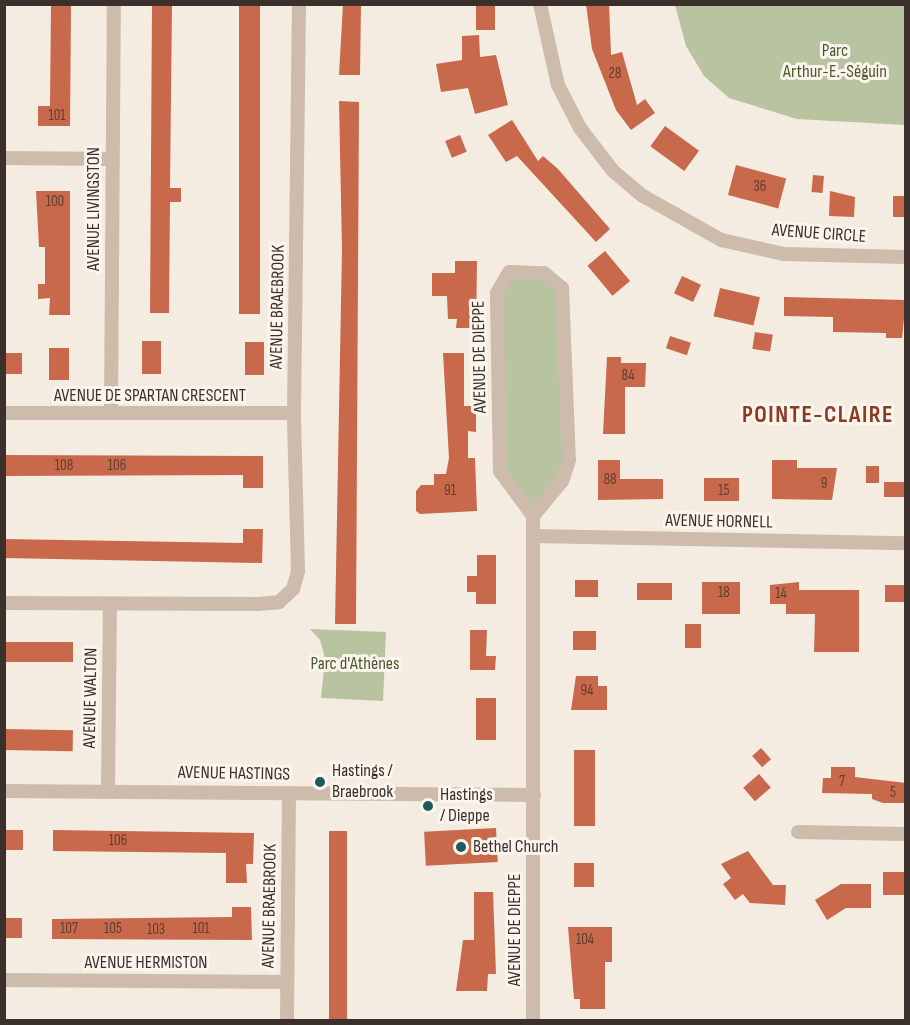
<!DOCTYPE html>
<html>
<head>
<meta charset="utf-8">
<style>
  body { margin:0 }
  #map { position:relative; width:910px; height:1025px; overflow:hidden; background:#f4ebe1; font-family:"Sofia Sans Condensed",sans-serif }
  div>[style] { position:absolute }
  .green>* { inset:0; background:#b8c4a0 }
  .building>* { inset:0; background:#c8694b; transform-origin:0 0 }
  .minor>* { height:14px; margin:-7px; padding:0 7px; transform-origin:7px; border-radius:7px; background:#cdbbac }
  .dots>* { width:16px; height:16px; translate:-50% -50%; box-sizing:border-box; border:3px solid #fbf5ee; border-radius:50% }
  span { translate:-50% -50%; white-space:nowrap; text-align:center; line-height:1.15; -webkit-text-stroke:6px #fbf5ee; paint-order:stroke }
  .number-label { font-size:15px; color:#5e3e33 }
  .number-label span { -webkit-text-stroke-width:0 }
  .park-label { font-size:18px; color:#4a5a2e }
  .street-label { font-size:18px; color:#3b302b }
  .poi-label { font-size:18px; color:#3b302b }
  .left { translate:0 -50%; text-align:left }
  .district-label { font-size:24px; color:#8c3b22; font-weight:700; letter-spacing:1.5px }
  .frame { position:absolute; inset:0; border:6px solid #3b302b; pointer-events:none }
</style>
</head>
<body>
<div id="map">
  <div class="green">
    <i style="clip-path:polygon(675px 5px,905px 5px,905px 125px,797px 119px,729px 98px,704px 76px,686px 46px)"></i>
    <i style="clip-path:polygon(509px 272px,544px 273px,562px 288px,569px 460px,533px 516px,500px 471px,497px 293px)"></i>
    <i style="clip-path:polygon(310px 629px,386px 632px,383px 701px,321px 698px,325px 658px,320px 640px)"></i>
  </div>
  <div class="building">
    <i style="clip-path:polygon(51px 4px,71px 4px,70px 126px,38px 126px,38px 106px,50px 106px)"></i>
    <i style="clip-path:polygon(343px 4px,361px 4px,360px 75px,339px 75px)"></i>
    <i style="left:476px;top:4px;width:19px;height:26px"></i>
    <i style="clip-path:polygon(586px 4px,609px 4px,611px 55px,622px 52px,637px 105px,645px 99px,655px 113px,631px 130px,616px 110px,592px 49px)"></i>
    <i style="clip-path:polygon(152px 5px,172px 5px,170px 188px,181px 188px,181px 202px,170px 202px,169px 313px,150px 313px)"></i>
    <i style="left:239px;top:5px;width:21px;height:309px"></i>
    <i style="clip-path:polygon(479px 35px,480px 57px,496px 55px,508px 105px,475px 114px,468px 88px,441px 92px,436px 64px,462px 60px,462px 36px)"></i>
    <i style="clip-path:polygon(339px 101px,359px 102px,356px 624px,335px 624px,342px 249px)"></i>
    <i style="clip-path:polygon(512px 120px,538px 161px,543px 156px,558px 169px,610px 229px,596px 242px,517px 156px,506px 162px,488px 135px)"></i>
    <i style="left:665px;top:126px;width:42px;height:25px;rotate:36deg"></i>
    <i style="left:460px;top:135px;width:18px;height:16px;rotate:68deg"></i>
    <i style="left:736px;top:165px;width:52px;height:31px;rotate:15deg"></i>
    <i style="left:813px;top:175px;width:11px;height:17px;rotate:5deg"></i>
    <i style="clip-path:polygon(36px 191px,70px 191px,70px 315px,49px 315px,50px 298px,38px 299px,38px 284px,45px 284px,45px 247px,39px 247px)"></i>
    <i style="clip-path:polygon(830px 191px,855px 197px,854px 217px,829px 216px)"></i>
    <i style="left:893px;top:196px;width:13px;height:21px"></i>
    <i style="left:605px;top:251px;width:39px;height:23px;rotate:50deg"></i>
    <i style="clip-path:polygon(455px 261px,477px 261px,476px 328px,456px 328px,457px 319px,448px 319px,447px 296px,432px 296px,432px 273px,455px 273px)"></i>
    <i style="left:682px;top:276px;width:21px;height:19px;rotate:25deg"></i>
    <i style="left:720px;top:288px;width:41px;height:29px;rotate:13deg"></i>
    <i style="clip-path:polygon(784px 297px,906px 300px,902px 338px,886px 338px,886px 333px,833px 332px,833px 317px,784px 316px)"></i>
    <i style="left:755px;top:332px;width:18px;height:17px;rotate:9deg"></i>
    <i style="left:670px;top:336px;width:22px;height:13px;rotate:18deg"></i>
    <i style="left:142px;top:341px;width:19px;height:33px"></i>
    <i style="left:245px;top:342px;width:19px;height:33px"></i>
    <i style="left:49px;top:348px;width:20px;height:32px"></i>
    <i style="left:4px;top:353px;width:18px;height:21px"></i>
    <i style="clip-path:polygon(443px 353px,464px 353px,464px 406px,476px 406px,476px 432px,468px 431px,468px 458px,475px 458px,477px 511px,420px 514px,416px 511px,416px 491px,421px 485px,434px 485px,434px 474px,446px 474px,449px 458px)"></i>
    <i style="clip-path:polygon(607px 357px,621px 357px,621px 363px,646px 363px,645px 387px,625px 387px,625px 434px,603px 434px)"></i>
    <i style="clip-path:polygon(4px 455px,263px 456px,263px 488px,243px 488px,243px 475px,4px 476px)"></i>
    <i style="clip-path:polygon(598px 460px,620px 460px,620px 479px,663px 479px,663px 499px,598px 500px)"></i>
    <i style="clip-path:polygon(772px 460px,797px 460px,797px 468px,837px 468px,832px 500px,772px 499px)"></i>
    <i style="left:866px;top:466px;width:13px;height:17px"></i>
    <i style="left:704px;top:478px;width:35px;height:23px"></i>
    <i style="left:884px;top:482px;width:22px;height:15px"></i>
    <i style="clip-path:polygon(243px 529px,263px 529px,262px 563px,4px 558px,4px 539px,243px 543px)"></i>
    <i style="clip-path:polygon(477px 555px,496px 555px,496px 604px,476px 604px,476px 592px,467px 592px,467px 576px,477px 576px)"></i>
    <i style="left:575px;top:580px;width:23px;height:17px"></i>
    <i style="left:702px;top:582px;width:38px;height:32px"></i>
    <i style="clip-path:polygon(799px 582px,799px 590px,859px 590px,859px 652px,814px 652px,815px 614px,786px 614px,786px 604px,770px 604px,770px 585px)"></i>
    <i style="left:637px;top:583px;width:35px;height:17px"></i>
    <i style="left:885px;top:585px;width:21px;height:17px"></i>
    <i style="left:685px;top:624px;width:16px;height:24px"></i>
    <i style="clip-path:polygon(470px 630px,487px 630px,486px 656px,496px 656px,495px 670px,470px 670px)"></i>
    <i style="left:573px;top:631px;width:23px;height:19px"></i>
    <i style="left:4px;top:642px;width:69px;height:20px"></i>
    <i style="clip-path:polygon(576px 676px,598px 676px,598px 686px,607px 686px,607px 710px,571px 710px)"></i>
    <i style="left:476px;top:698px;width:20px;height:42px"></i>
    <i style="left:4px;top:729px;width:69px;height:21px;rotate:1deg"></i>
    <i style="left:761px;top:748px;width:15px;height:12px;rotate:48deg"></i>
    <i style="left:574px;top:750px;width:21px;height:76px"></i>
    <i style="clip-path:polygon(831px 767px,855px 767px,855px 777px,906px 783px,906px 803px,883px 803px,872px 799px,872px 794px,822px 793px,823px 778px,831px 778px)"></i>
    <i style="left:759px;top:774px;width:18px;height:21px;rotate:49deg"></i>
    <i style="left:496px;top:828px;width:34px;height:72px;rotate:87deg"></i>
    <i style="left:4px;top:830px;width:19px;height:20px"></i>
    <i style="clip-path:polygon(53px 830px,254px 833px,253px 864px,246px 864px,247px 883px,226px 883px,226px 853px,53px 851px)"></i>
    <i style="left:329px;top:831px;width:18px;height:189px"></i>
    <i style="clip-path:polygon(748px 851px,773px 885px,786px 885px,785px 905px,750px 903px,743px 894px,735px 900px,723px 884px,731px 878px,721px 864px)"></i>
    <i style="left:574px;top:863px;width:20px;height:24px"></i>
    <i style="left:883px;top:872px;width:23px;height:23px"></i>
    <i style="clip-path:polygon(841px 884px,871px 884px,871px 908px,846px 908px,827px 920px,815px 900px)"></i>
    <i style="clip-path:polygon(474px 892px,493px 892px,496px 974px,488px 974px,487px 991px,456px 991px,463px 940px,474px 940px)"></i>
    <i style="clip-path:polygon(232px 907px,251px 907px,252px 940px,52px 939px,52px 919px,232px 917px)"></i>
    <i style="left:4px;top:918px;width:18px;height:20px"></i>
    <i style="clip-path:polygon(568px 927px,612px 927px,612px 962px,605px 962px,605px 1009px,580px 1009px,580px 999px,574px 999px)"></i>
  </div>
  <div class="minor">
    <i style="left:540px;top:4px;width:83px;rotate:77.5deg"></i>
    <i style="left:558px;top:85px;width:48px;rotate:62.9deg"></i>
    <i style="left:580px;top:128px;width:54px;rotate:52.5deg"></i>
    <i style="left:613px;top:171px;width:39px;rotate:40deg"></i>
    <i style="left:643px;top:196px;width:90px;rotate:29.4deg"></i>
    <i style="left:721px;top:240px;width:65px;rotate:12.5deg"></i>
    <i style="left:784px;top:254px;width:122px;rotate:1.4deg"></i>
    <i style="left:4px;top:158px;width:108px;rotate:0.5deg"></i>
    <i style="left:4px;top:413px;width:290px"></i>
    <i style="left:111px;top:413px;width:409px;rotate:-89.6deg"></i>
    <i style="left:533px;top:516px;width:56px;rotate:-126.3deg"></i>
    <i style="left:500px;top:471px;width:178px;rotate:-91deg"></i>
    <i style="left:497px;top:293px;width:24px;rotate:-60deg"></i>
    <i style="left:509px;top:272px;width:35px;rotate:2deg"></i>
    <i style="left:544px;top:273px;width:23px;rotate:40deg"></i>
    <i style="left:562px;top:288px;width:172px;rotate:87.7deg"></i>
    <i style="left:569px;top:460px;width:22px;rotate:108deg"></i>
    <i style="left:562px;top:481px;width:45px;rotate:129.6deg"></i>
    <i style="left:533px;top:516px;width:504px;rotate:90deg"></i>
    <i style="left:533px;top:536px;width:373px;rotate:1.1deg"></i>
    <i style="left:4px;top:603px;width:254px;rotate:0.2deg"></i>
    <i style="left:258px;top:604px;width:21px;rotate:-5deg"></i>
    <i style="left:279px;top:602px;width:19px;rotate:-43deg"></i>
    <i style="left:293px;top:589px;width:19px;rotate:-74deg"></i>
    <i style="left:298px;top:571px;width:158px;rotate:-91.5deg"></i>
    <i style="left:294px;top:413px;width:409px;rotate:-89.3deg"></i>
    <i style="left:4px;top:791px;width:530px;rotate:0.43deg"></i>
    <i style="left:108px;top:791px;width:186px;rotate:-89.4deg"></i>
    <i style="left:798px;top:832px;width:108px;rotate:1.1deg"></i>
    <i style="left:4px;top:980px;width:283px;rotate:0.4deg"></i>
    <i style="left:287px;top:1020px;width:227px;rotate:-89.5deg"></i>
  </div>
  <div class="dots">
    <i style="left:320px;top:782px;background:#1f5a5e"></i>
    <i style="left:428px;top:806px;background:#1f5a5e"></i>
    <i style="left:461px;top:847px;background:#1f5a5e"></i>
  </div>
  <div class="number-label">
    <span style="left:615px;top:74px">28</span>
    <span style="left:57px;top:116px">101</span>
    <span style="left:760px;top:187px">36</span>
    <span style="left:55px;top:202px">100</span>
    <span style="left:628px;top:376px">84</span>
    <span style="left:64px;top:466px">108</span>
    <span style="left:117px;top:466px">106</span>
    <span style="left:610px;top:480px">88</span>
    <span style="left:824px;top:484px">9</span>
    <span style="left:450px;top:491px">91</span>
    <span style="left:724px;top:491px">15</span>
    <span style="left:724px;top:593px">18</span>
    <span style="left:781px;top:594px">14</span>
    <span style="left:587px;top:691px">94</span>
    <span style="left:842px;top:782px">7</span>
    <span style="left:893px;top:793px">5</span>
    <span style="left:118px;top:841px">106</span>
    <span style="left:69px;top:929px">107</span>
    <span style="left:113px;top:929px">105</span>
    <span style="left:201px;top:929px">101</span>
    <span style="left:156px;top:930px">103</span>
    <span style="left:585px;top:940px">104</span>
  </div>
  <div class="park-label">
    <span style="left:835px;top:62px">Parc<br>Arthur-E.-Séguin</span>
    <span style="left:355px;top:664px">Parc d'Athènes</span>
  </div>
  <div class="street-label">
    <span style="left:94px;top:209px;rotate:-90deg">AVENUE LIVINGSTON</span>
    <span style="left:819px;top:234px;rotate:4deg">AVENUE CIRCLE</span>
    <span style="left:278px;top:307px;rotate:-89deg">AVENUE BRAEBROOK</span>
    <span style="left:480px;top:357px;rotate:-91deg">AVENUE DE DIEPPE</span>
    <span style="left:150px;top:396px">AVENUE DE SPARTAN CRESCENT</span>
    <span style="left:719px;top:522px;rotate:1deg">AVENUE HORNELL</span>
    <span style="left:91px;top:698px;rotate:-89deg">AVENUE WALTON</span>
    <span style="left:234px;top:774px;rotate:1deg">AVENUE HASTINGS</span>
    <span style="left:270px;top:906px;rotate:-89deg">AVENUE BRAEBROOK</span>
    <span style="left:515px;top:930px;rotate:-90deg">AVENUE DE DIEPPE</span>
    <span style="left:146px;top:963px">AVENUE HERMISTON</span>
  </div>
  <div class="poi-label">
    <span class="left" style="left:332px;top:782px">Hastings /<br>Braebrook</span>
    <span class="left" style="left:440px;top:806px">Hastings<br>/ Dieppe</span>
    <span class="left" style="left:473px;top:847px">Bethel Church</span>
  </div>
  <div class="district-label">
    <span style="left:818px;top:415px">POINTE-CLAIRE</span>
  </div>
  <div class="frame"></div>
</div>
</body>
</html>
